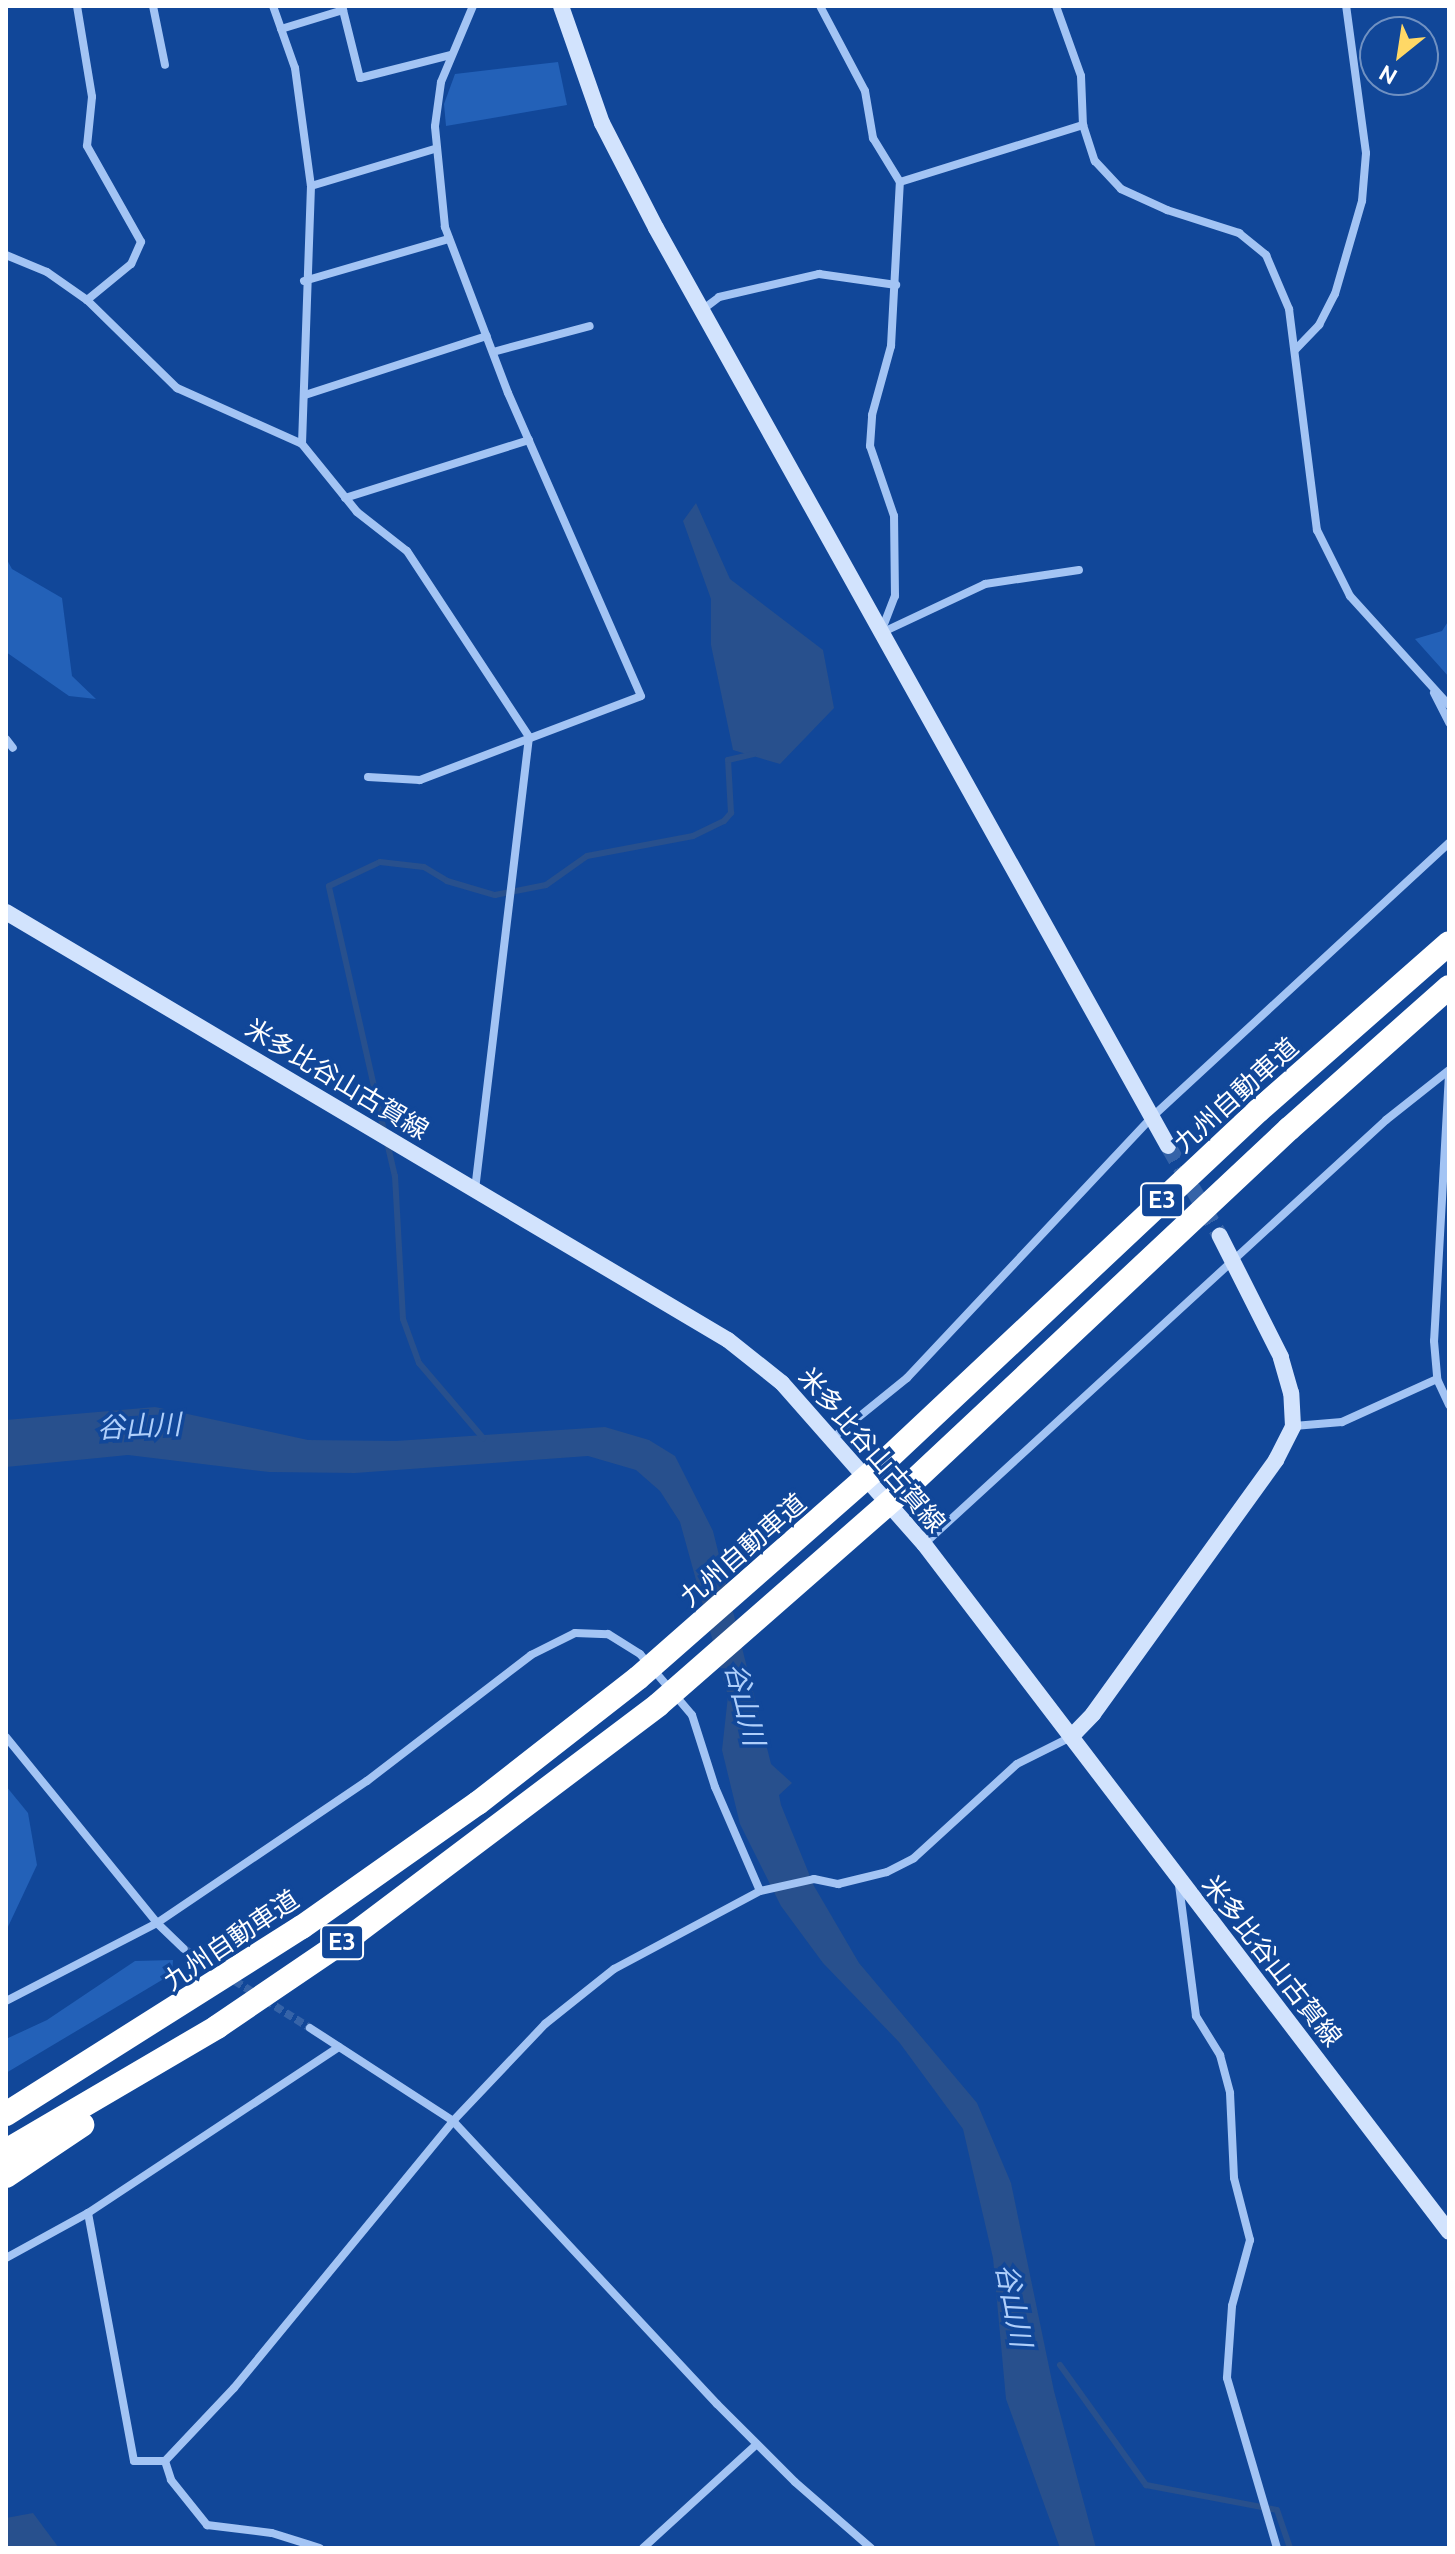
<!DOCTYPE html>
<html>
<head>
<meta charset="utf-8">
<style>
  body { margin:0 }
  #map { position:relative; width:1455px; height:2554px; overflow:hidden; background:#114799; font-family:Ubuntu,"Noto Sans JP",sans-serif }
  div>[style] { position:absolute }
  .green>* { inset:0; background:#2361b8 }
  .water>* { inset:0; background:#28508d }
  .stream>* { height:6px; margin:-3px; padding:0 3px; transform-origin:3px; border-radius:3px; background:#28508d }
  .street-tunnel>* { height:8px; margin-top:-4px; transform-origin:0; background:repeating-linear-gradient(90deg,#3563a8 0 8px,transparent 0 12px) }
  .secondary-tunnel>* { height:16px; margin-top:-8px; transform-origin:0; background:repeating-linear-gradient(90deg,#3563a8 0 16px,transparent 0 24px) }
  .street>* { height:8px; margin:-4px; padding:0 4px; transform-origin:4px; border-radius:4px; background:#a3c4f4 }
  .secondary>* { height:16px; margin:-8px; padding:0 8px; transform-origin:8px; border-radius:8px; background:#d2e3fd }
  .highway>* { height:24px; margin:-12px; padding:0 12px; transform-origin:12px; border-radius:12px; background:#fff }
  .highway-bridge>* { height:24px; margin:-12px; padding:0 12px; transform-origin:12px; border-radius:12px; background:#fff }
  span { translate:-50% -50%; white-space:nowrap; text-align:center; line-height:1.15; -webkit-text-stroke:7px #114799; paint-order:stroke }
  .shield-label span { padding:2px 6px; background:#114799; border:2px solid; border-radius:6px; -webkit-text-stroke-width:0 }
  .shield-label { font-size:24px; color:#fff; font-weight:700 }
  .street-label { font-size:26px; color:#fff }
  .water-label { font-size:28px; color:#afcffb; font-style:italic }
  .frame { position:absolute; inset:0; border:8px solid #fff; pointer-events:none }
  .north { position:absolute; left:1359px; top:16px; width:80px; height:80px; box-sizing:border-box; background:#114799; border:2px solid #7091c2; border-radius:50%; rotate:210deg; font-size:22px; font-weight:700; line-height:32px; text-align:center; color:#fff }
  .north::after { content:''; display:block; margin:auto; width:28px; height:36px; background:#ffd866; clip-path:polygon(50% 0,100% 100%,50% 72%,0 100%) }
</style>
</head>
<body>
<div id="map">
  <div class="green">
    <i style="clip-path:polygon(558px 62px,567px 105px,446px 126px,444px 104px,455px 74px)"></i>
    <i style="clip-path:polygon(6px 558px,12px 569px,62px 598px,72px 676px,96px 699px,69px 696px,6px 652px)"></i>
    <i style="clip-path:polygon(1449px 620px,1449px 677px,1415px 639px,1442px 631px)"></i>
    <i style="clip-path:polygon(6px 1786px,28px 1813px,37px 1865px,6px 1931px)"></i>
    <i style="clip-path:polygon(173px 1960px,172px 1974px,6px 2073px,6px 2039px,47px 2020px,135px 1961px)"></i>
  </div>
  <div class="water">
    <i style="clip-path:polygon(696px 503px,730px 579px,823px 650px,834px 708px,780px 764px,733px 750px,711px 645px,711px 599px,683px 521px)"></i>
    <i style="clip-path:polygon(155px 1407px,308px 1440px,396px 1441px,605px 1427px,649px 1440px,675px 1456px,713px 1531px,771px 1764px,792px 1783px,779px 1795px,781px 1805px,814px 1886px,859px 1963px,977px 2103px,1011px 2183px,1054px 2391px,1096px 2548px,1060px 2548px,1006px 2399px,993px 2258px,963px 2129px,899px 2042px,823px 1963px,781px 1906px,740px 1824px,722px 1750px,728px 1696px,680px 1522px,660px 1491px,636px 1470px,588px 1456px,355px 1473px,269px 1472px,128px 1455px,6px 1467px,6px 1420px)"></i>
    <i style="clip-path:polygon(33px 2513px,59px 2548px,6px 2548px,6px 2518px)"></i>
  </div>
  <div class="stream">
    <i style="left:384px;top:1131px;width:251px;rotate:-102.7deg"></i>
    <i style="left:329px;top:886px;width:56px;rotate:-25.2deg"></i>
    <i style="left:380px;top:862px;width:44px;rotate:6.5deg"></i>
    <i style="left:424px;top:867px;width:27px;rotate:31deg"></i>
    <i style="left:447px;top:881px;width:50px;rotate:16.3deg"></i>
    <i style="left:495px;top:895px;width:52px;rotate:-11.1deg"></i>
    <i style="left:546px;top:885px;width:50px;rotate:-35.3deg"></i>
    <i style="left:587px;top:856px;width:108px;rotate:-10.7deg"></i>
    <i style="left:693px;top:836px;width:34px;rotate:-26deg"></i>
    <i style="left:724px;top:821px;width:11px;rotate:-49deg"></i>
    <i style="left:731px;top:813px;width:53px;rotate:-93.2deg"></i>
    <i style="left:728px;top:760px;width:26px;rotate:-13deg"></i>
    <i style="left:387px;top:1142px;width:35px;rotate:77deg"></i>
    <i style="left:395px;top:1176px;width:143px;rotate:86.8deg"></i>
    <i style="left:403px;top:1319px;width:47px;rotate:70deg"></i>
    <i style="left:419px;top:1363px;width:99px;rotate:49.5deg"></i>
    <i style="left:1060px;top:2365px;width:148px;rotate:54.4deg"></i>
    <i style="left:1146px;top:2485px;width:133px;rotate:10.8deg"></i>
    <i style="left:1277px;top:2510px;width:40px;rotate:71.1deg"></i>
  </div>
  <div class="street-tunnel">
    <i style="left:184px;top:1949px;width:149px;rotate:32.1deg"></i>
  </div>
  <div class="secondary-tunnel">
    <i style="left:1168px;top:1146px;width:104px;rotate:60deg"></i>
  </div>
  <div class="street">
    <i style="left:77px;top:6px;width:92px;rotate:80.6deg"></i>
    <i style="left:92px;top:97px;width:49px;rotate:95.8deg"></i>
    <i style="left:87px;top:146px;width:110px;rotate:60.6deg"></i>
    <i style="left:141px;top:242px;width:24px;rotate:114deg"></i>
    <i style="left:131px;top:264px;width:57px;rotate:140.7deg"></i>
    <i style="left:153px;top:6px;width:60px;rotate:78.5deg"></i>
    <i style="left:273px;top:6px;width:66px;rotate:70.5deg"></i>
    <i style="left:295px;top:68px;width:119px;rotate:82.3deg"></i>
    <i style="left:311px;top:186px;width:258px;rotate:92deg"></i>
    <i style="left:302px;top:444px;width:87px;rotate:51deg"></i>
    <i style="left:357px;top:512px;width:63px;rotate:38deg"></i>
    <i style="left:407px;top:551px;width:222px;rotate:56.7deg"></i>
    <i style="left:529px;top:737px;width:454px;rotate:96.8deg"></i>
    <i style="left:820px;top:6px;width:96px;rotate:62.1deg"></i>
    <i style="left:865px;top:91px;width:48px;rotate:80.3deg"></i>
    <i style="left:873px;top:138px;width:52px;rotate:58.5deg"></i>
    <i style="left:900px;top:182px;width:192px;rotate:-17.3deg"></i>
    <i style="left:1056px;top:6px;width:74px;rotate:70.3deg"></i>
    <i style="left:1081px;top:76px;width:49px;rotate:87.7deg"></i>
    <i style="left:1083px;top:125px;width:38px;rotate:72deg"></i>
    <i style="left:1095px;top:161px;width:38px;rotate:47deg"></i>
    <i style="left:1121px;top:189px;width:51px;rotate:24.5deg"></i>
    <i style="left:1167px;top:210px;width:76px;rotate:17.7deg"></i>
    <i style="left:1239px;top:233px;width:35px;rotate:39deg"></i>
    <i style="left:1266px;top:255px;width:59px;rotate:66.9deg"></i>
    <i style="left:1289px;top:309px;width:223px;rotate:82.8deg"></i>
    <i style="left:1317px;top:530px;width:74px;rotate:63.4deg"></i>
    <i style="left:1350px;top:596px;width:147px;rotate:47.8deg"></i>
    <i style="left:281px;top:29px;width:65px;rotate:-17deg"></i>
    <i style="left:343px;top:10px;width:70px;rotate:76deg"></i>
    <i style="left:360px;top:78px;width:93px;rotate:-14.3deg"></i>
    <i style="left:311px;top:186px;width:128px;rotate:-16.7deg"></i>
    <i style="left:6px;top:255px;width:44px;rotate:22.5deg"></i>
    <i style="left:47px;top:272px;width:49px;rotate:35deg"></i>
    <i style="left:87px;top:300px;width:126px;rotate:44.4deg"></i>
    <i style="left:177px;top:388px;width:137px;rotate:24.1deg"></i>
    <i style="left:304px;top:281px;width:151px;rotate:-16.2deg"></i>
    <i style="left:702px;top:310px;width:21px;rotate:-37deg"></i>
    <i style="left:719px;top:297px;width:103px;rotate:-13deg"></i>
    <i style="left:819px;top:274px;width:78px;rotate:8.1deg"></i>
    <i style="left:1295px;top:350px;width:35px;rotate:-46deg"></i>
    <i style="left:1319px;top:325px;width:35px;rotate:-63deg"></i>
    <i style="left:1335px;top:294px;width:97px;rotate:-73.8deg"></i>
    <i style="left:1362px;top:201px;width:48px;rotate:-85.2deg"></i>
    <i style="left:1366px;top:153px;width:148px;rotate:-97.7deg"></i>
    <i style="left:493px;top:352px;width:100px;rotate:-15deg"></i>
    <i style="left:305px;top:395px;width:191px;rotate:-18deg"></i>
    <i style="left:345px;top:498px;width:193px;rotate:-17.5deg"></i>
    <i style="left:881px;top:632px;width:39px;rotate:-69deg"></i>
    <i style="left:895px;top:596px;width:80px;rotate:-90.7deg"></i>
    <i style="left:894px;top:516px;width:74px;rotate:-108.9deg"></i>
    <i style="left:870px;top:446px;width:31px;rotate:-86deg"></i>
    <i style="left:872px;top:415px;width:72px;rotate:-74.6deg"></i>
    <i style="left:891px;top:346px;width:164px;rotate:-86.9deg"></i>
    <i style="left:881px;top:633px;width:115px;rotate:-25.2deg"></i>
    <i style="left:985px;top:584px;width:95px;rotate:-8.5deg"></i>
    <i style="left:1434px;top:693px;width:34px;rotate:63deg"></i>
    <i style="left:6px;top:739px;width:11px;rotate:52deg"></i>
    <i style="left:368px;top:777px;width:52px;rotate:3.3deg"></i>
    <i style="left:420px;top:780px;width:236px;rotate:-20.8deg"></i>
    <i style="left:641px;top:696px;width:331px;rotate:-113.7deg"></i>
    <i style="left:508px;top:393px;width:178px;rotate:-110.8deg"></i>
    <i style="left:445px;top:227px;width:101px;rotate:-95.7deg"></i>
    <i style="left:435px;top:126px;width:44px;rotate:-82.2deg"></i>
    <i style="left:441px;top:82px;width:82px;rotate:-67.2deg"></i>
    <i style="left:1449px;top:1074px;width:267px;rotate:93.2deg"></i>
    <i style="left:1434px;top:1341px;width:38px;rotate:85deg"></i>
    <i style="left:1437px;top:1379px;width:29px;rotate:65deg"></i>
    <i style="left:1294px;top:1426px;width:48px;rotate:-4.8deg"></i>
    <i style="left:1342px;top:1422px;width:104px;rotate:-24.4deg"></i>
    <i style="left:834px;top:1437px;width:94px;rotate:-38.9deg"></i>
    <i style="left:907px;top:1378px;width:358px;rotate:-46.8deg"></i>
    <i style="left:1152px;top:1117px;width:404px;rotate:-42.7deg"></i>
    <i style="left:924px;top:1544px;width:627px;rotate:-42.54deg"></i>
    <i style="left:1386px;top:1120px;width:80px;rotate:-38.4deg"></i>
    <i style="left:6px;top:1737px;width:240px;rotate:50.9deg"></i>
    <i style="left:157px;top:1923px;width:37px;rotate:44deg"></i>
    <i style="left:1179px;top:1885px;width:132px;rotate:82.6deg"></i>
    <i style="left:1196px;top:2016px;width:46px;rotate:58.4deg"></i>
    <i style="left:1220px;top:2055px;width:39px;rotate:75deg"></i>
    <i style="left:1230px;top:2093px;width:85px;rotate:87.3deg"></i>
    <i style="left:1234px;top:2178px;width:64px;rotate:75.5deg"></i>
    <i style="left:1250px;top:2240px;width:68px;rotate:105.3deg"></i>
    <i style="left:1232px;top:2306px;width:72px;rotate:94deg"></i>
    <i style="left:1227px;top:2378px;width:177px;rotate:73.6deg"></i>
    <i style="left:6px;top:2001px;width:170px;rotate:-27.3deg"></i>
    <i style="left:157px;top:1923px;width:254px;rotate:-34.1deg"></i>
    <i style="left:367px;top:1781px;width:207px;rotate:-37.5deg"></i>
    <i style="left:531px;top:1655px;width:49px;rotate:-26.6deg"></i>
    <i style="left:575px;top:1633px;width:33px;rotate:2deg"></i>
    <i style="left:608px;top:1634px;width:38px;rotate:32deg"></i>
    <i style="left:640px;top:1654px;width:80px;rotate:49.6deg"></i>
    <i style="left:692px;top:1715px;width:76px;rotate:72.3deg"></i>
    <i style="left:715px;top:1787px;width:113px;rotate:66.6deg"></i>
    <i style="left:310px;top:2028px;width:171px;rotate:33deg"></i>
    <i style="left:453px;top:2121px;width:387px;rotate:47deg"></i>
    <i style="left:717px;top:2404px;width:110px;rotate:45deg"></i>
    <i style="left:795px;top:2482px;width:101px;rotate:41deg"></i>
    <i style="left:88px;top:2213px;width:252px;rotate:79.5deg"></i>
    <i style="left:134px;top:2461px;width:31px"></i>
    <i style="left:165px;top:2461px;width:100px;rotate:-46.6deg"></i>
    <i style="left:234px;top:2388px;width:345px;rotate:-50.6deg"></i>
    <i style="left:453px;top:2121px;width:134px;rotate:-46.5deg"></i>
    <i style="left:545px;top:2024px;width:88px;rotate:-38.6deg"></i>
    <i style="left:614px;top:1969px;width:166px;rotate:-28.1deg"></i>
    <i style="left:760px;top:1891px;width:55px;rotate:-12.5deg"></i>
    <i style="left:814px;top:1879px;width:25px;rotate:12deg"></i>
    <i style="left:838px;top:1884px;width:50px;rotate:-13.8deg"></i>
    <i style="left:887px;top:1872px;width:30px;rotate:-27deg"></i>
    <i style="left:914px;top:1858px;width:139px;rotate:-42.4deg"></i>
    <i style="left:1017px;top:1764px;width:60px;rotate:-26.6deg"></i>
    <i style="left:6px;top:2258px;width:94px;rotate:-28.8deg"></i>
    <i style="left:88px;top:2213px;width:301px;rotate:-33.5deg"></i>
    <i style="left:165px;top:2461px;width:20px;rotate:72deg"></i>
    <i style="left:171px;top:2480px;width:58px;rotate:51.3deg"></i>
    <i style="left:207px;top:2525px;width:65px;rotate:7deg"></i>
    <i style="left:272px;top:2533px;width:50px;rotate:17.4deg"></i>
    <i style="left:643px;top:2548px;width:154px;rotate:-42.4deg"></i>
  </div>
  <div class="secondary">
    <i style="left:561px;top:6px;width:124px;rotate:70.7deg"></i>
    <i style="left:602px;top:123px;width:118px;rotate:62.8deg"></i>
    <i style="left:656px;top:228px;width:1051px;rotate:60.85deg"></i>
    <i style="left:6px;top:912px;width:839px;rotate:30.66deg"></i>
    <i style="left:728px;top:1340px;width:69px;rotate:38.5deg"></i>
    <i style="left:782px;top:1383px;width:215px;rotate:48.6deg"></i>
    <i style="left:924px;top:1544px;width:865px;rotate:52.65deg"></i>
    <i style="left:1071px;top:1737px;width:32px;rotate:-46deg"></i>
    <i style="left:1093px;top:1714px;width:313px;rotate:-54.2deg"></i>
    <i style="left:1276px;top:1460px;width:38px;rotate:-63deg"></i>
    <i style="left:1293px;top:1426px;width:33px;rotate:-93deg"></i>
    <i style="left:1291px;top:1393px;width:37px;rotate:-106deg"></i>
    <i style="left:1281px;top:1357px;width:136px;rotate:-116.8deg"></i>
  </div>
  <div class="highway">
    <i style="left:882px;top:1464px;width:516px;rotate:-43.19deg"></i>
    <i style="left:1258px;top:1111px;width:254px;rotate:-41.3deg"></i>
    <i style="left:904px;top:1490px;width:528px;rotate:-43.16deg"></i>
    <i style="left:1289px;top:1129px;width:214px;rotate:-41.6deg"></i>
    <i style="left:6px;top:2114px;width:350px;rotate:-32.3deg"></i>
    <i style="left:302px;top:1927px;width:215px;rotate:-35.2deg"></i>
    <i style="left:478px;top:1803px;width:203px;rotate:-38deg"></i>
    <i style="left:6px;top:2151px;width:245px;rotate:-30.4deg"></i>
    <i style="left:217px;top:2027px;width:169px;rotate:-34.2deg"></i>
    <i style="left:357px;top:1932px;width:377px;rotate:-37deg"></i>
    <i style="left:6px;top:2176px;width:92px;rotate:-33.9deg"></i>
  </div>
  <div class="highway-bridge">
    <i style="left:638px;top:1678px;width:325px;rotate:-41.3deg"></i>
    <i style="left:658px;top:1705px;width:327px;rotate:-41.2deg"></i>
  </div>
  <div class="shield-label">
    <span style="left:1162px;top:1200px">E3</span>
    <span style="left:342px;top:1942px">E3</span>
  </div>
  <div class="street-label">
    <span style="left:337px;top:1079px;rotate:31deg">米多比谷山古賀線</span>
    <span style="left:1236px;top:1095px;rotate:-42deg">九州自動車道</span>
    <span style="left:872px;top:1450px;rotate:49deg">米多比谷山古賀線</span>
    <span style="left:743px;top:1550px;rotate:-41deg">九州自動車道</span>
    <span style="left:231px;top:1940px;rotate:-34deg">九州自動車道</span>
    <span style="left:1272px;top:1961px;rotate:52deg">米多比谷山古賀線</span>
  </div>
  <div class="water-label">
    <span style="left:139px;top:1426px;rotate:-3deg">谷山川</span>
    <span style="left:745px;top:1704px;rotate:76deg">谷山川</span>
    <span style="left:1014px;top:2305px;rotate:79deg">谷山川</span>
  </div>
  <div class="frame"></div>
  <div class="north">N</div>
</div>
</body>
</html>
